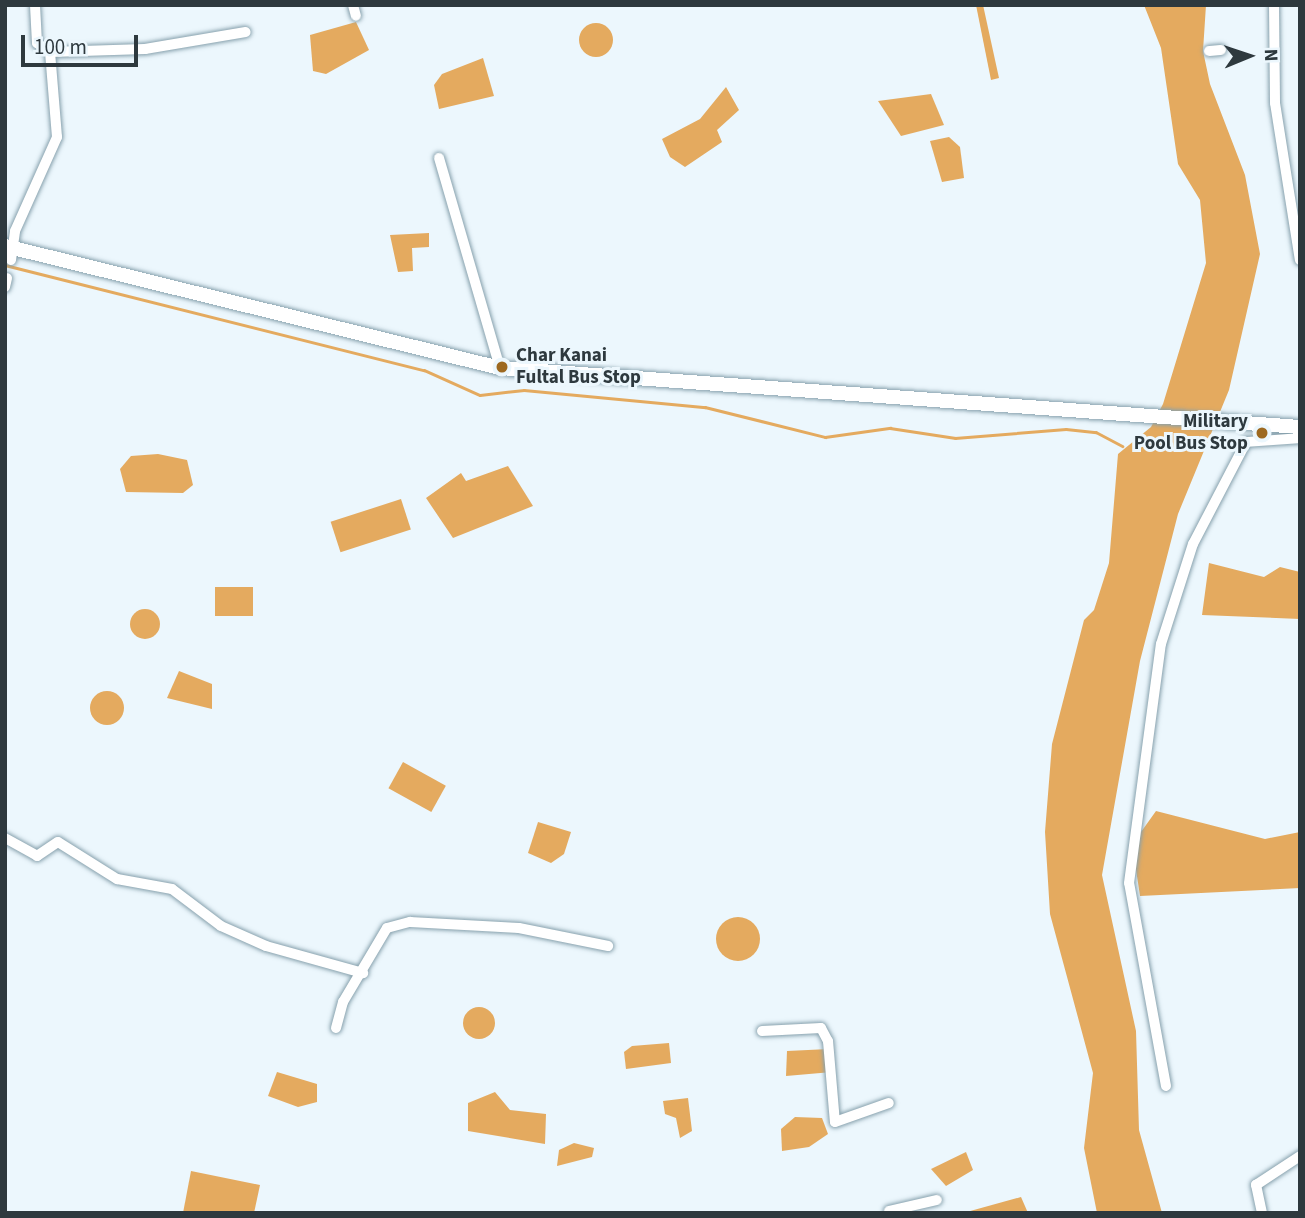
<!DOCTYPE html>
<html>
<head>
<meta charset="utf-8">
<style>
  body { margin:0 }
  #map { position:relative; width:1305px; height:1218px; overflow:hidden; background:#ecf7fd; font-family:"Source Sans 3",sans-serif }
  div>[style] { position:absolute }
  .water>* { inset:0; background:#e4aa5f; transform-origin:0 0 }
  .round { border-radius:50% }
  .stream>* { height:2.5px; margin:-1.25px; padding:0 1.25px; transform-origin:1.25px; border-radius:1.25px; background:#e4aa5f }
  .roads { filter:drop-shadow(0 0 2px #87a1ad) drop-shadow(0 0 2px #87a1ad) }
  .minor>* { height:10px; margin:-5px; padding:0 5px; transform-origin:5px; border-radius:5px; background:#fff }
  .highway>* { height:14px; margin:-7px; padding:0 7px; transform-origin:7px; border-radius:7px; background:#fff }
  .dots>* { width:19px; height:19px; translate:-50% -50%; box-sizing:border-box; border:4px solid #ecf7fd; border-radius:50% }
  span { translate:-50% -50%; white-space:nowrap; text-align:center; line-height:1.15; -webkit-text-stroke:6px #ecf7fd; paint-order:stroke }
  .poi-label { font-size:19px; color:#2e393e; font-weight:700 }
  .left { translate:0 -50%; text-align:left }
  .right { translate:-100% -50%; text-align:right }
  .frame { position:absolute; inset:0; border:7px solid #2e393e; pointer-events:none }
  .north { position:absolute; left:1214px; top:21px; width:70px; height:70px; -webkit-text-stroke:5px #ecf7fd; paint-order:stroke; rotate:88deg; font-size:19px; font-weight:700; line-height:28px; text-align:center; color:#2e393e }
  .north::after { content:''; display:block; margin:auto; width:24px; height:32px; background:#2e393e; clip-path:polygon(50% 0,100% 100%,50% 72%,0 100%) }
  .scale { position:absolute; left:21px; top:35px; width:117px; height:32px; box-sizing:border-box; border:4px solid #2e393e; border-top:0; padding-left:9px; font-size:21px; line-height:24px; white-space:nowrap; color:#2e393e; -webkit-text-stroke:5px #ecf7fd; paint-order:stroke }
</style>
</head>
<body>
<div id="map">
  <div class="water">
    <i style="clip-path:polygon(976px 5px,983px 5px,999px 78px,991px 80px)"></i>
    <i style="clip-path:polygon(1144px 5px,1206px 5px,1203px 51px,1210px 84px,1245px 175px,1260px 254px,1229px 390px,1178px 514px,1140px 661px,1102px 875px,1136px 1031px,1139px 1130px,1162px 1213px,1097px 1213px,1084px 1148px,1093px 1073px,1050px 914px,1045px 832px,1052px 744px,1084px 620px,1094px 610px,1109px 563px,1118px 454px,1151px 427px,1163px 404px,1206px 263px,1200px 200px,1178px 164px,1161px 48px)"></i>
    <i style="clip-path:polygon(356px 22px,369px 50px,326px 74px,313px 71px,310px 35px)"></i>
    <i class="round" style="left:579px;top:23px;width:34px;height:34px"></i>
    <i style="clip-path:polygon(483px 58px,494px 96px,439px 109px,434px 85px,442px 74px)"></i>
    <i style="clip-path:polygon(726px 87px,739px 110px,717px 130px,722px 142px,685px 167px,670px 157px,662px 139px,700px 119px)"></i>
    <i style="clip-path:polygon(931px 94px,944px 125px,901px 136px,878px 101px)"></i>
    <i style="clip-path:polygon(949px 137px,960px 147px,964px 178px,942px 182px,930px 141px)"></i>
    <i style="clip-path:polygon(429px 233px,429px 247px,412px 248px,413px 271px,398px 272px,390px 235px)"></i>
    <i style="clip-path:polygon(158px 454px,187px 460px,193px 485px,183px 493px,126px 492px,120px 469px,131px 456px)"></i>
    <i style="clip-path:polygon(508px 466px,533px 506px,453px 538px,426px 498px,461px 473px,466px 481px)"></i>
    <i style="left:401px;top:499px;width:32px;height:74px;rotate:72deg"></i>
    <i style="clip-path:polygon(1209px 563px,1264px 577px,1280px 567px,1300px 572px,1300px 619px,1202px 615px)"></i>
    <i style="left:253px;top:587px;width:29px;height:38px;rotate:90deg"></i>
    <i class="round" style="left:130px;top:609px;width:30px;height:30px"></i>
    <i style="clip-path:polygon(179px 671px,212px 684px,212px 709px,167px 698px)"></i>
    <i class="round" style="left:90px;top:691px;width:34px;height:34px"></i>
    <i style="left:403px;top:762px;width:49px;height:30px;rotate:29deg"></i>
    <i style="clip-path:polygon(1156px 811px,1265px 839px,1300px 832px,1300px 888px,1140px 896px,1135px 863px,1141px 832px)"></i>
    <i style="clip-path:polygon(538px 822px,571px 832px,564px 854px,551px 863px,528px 853px)"></i>
    <i class="round" style="left:716px;top:917px;width:44px;height:44px"></i>
    <i class="round" style="left:463px;top:1007px;width:32px;height:32px"></i>
    <i style="clip-path:polygon(669px 1043px,671px 1063px,626px 1069px,624px 1052px,632px 1046px)"></i>
    <i style="clip-path:polygon(829px 1049px,832px 1072px,786px 1076px,787px 1051px)"></i>
    <i style="clip-path:polygon(277px 1072px,317px 1084px,317px 1102px,298px 1107px,268px 1096px)"></i>
    <i style="clip-path:polygon(495px 1092px,510px 1110px,546px 1114px,545px 1144px,468px 1131px,468px 1103px)"></i>
    <i style="clip-path:polygon(688px 1098px,692px 1131px,680px 1138px,676px 1118px,665px 1114px,663px 1101px)"></i>
    <i style="clip-path:polygon(795px 1117px,822px 1118px,828px 1134px,809px 1147px,782px 1151px,781px 1129px)"></i>
    <i style="clip-path:polygon(574px 1143px,594px 1148px,592px 1157px,557px 1166px,559px 1150px)"></i>
    <i style="clip-path:polygon(966px 1152px,973px 1170px,946px 1186px,931px 1169px)"></i>
    <i style="clip-path:polygon(191px 1171px,260px 1185px,254px 1213px,183px 1213px)"></i>
    <i style="clip-path:polygon(1021px 1197px,1028px 1213px,963px 1213px)"></i>
  </div>
  <div class="stream">
    <i style="left:5px;top:265px;width:432px;rotate:14.1deg"></i>
    <i style="left:424px;top:370px;width:61px;rotate:24.1deg"></i>
    <i style="left:480px;top:395px;width:44px;rotate:-6.5deg"></i>
    <i style="left:524px;top:390px;width:182px;rotate:5.4deg"></i>
    <i style="left:705px;top:407px;width:124px;rotate:14deg"></i>
    <i style="left:825px;top:437px;width:66px;rotate:-7.9deg"></i>
    <i style="left:890px;top:428px;width:66px;rotate:8.7deg"></i>
    <i style="left:955px;top:438px;width:111px;rotate:-4.6deg"></i>
    <i style="left:1066px;top:429px;width:30px;rotate:6deg"></i>
    <i style="left:1096px;top:432px;width:30px;rotate:28deg"></i>
  </div>
  <div class="roads">
    <div class="minor">
      <i style="left:35px;top:5px;width:38px;rotate:87deg"></i>
      <i style="left:37px;top:43px;width:16px;rotate:35deg"></i>
      <i style="left:353px;top:5px;width:11px;rotate:75deg"></i>
      <i style="left:1274px;top:5px;width:98px;rotate:89.4deg"></i>
      <i style="left:1275px;top:103px;width:159px;rotate:81deg"></i>
      <i style="left:1209px;top:51px;width:12px;rotate:-5deg"></i>
      <i style="left:439px;top:158px;width:219px;rotate:73.8deg"></i>
      <i style="left:11px;top:260px;width:29px;rotate:-82deg"></i>
      <i style="left:15px;top:231px;width:103px;rotate:-65.9deg"></i>
      <i style="left:57px;top:137px;width:85px;rotate:-94.7deg"></i>
      <i style="left:50px;top:52px;width:95px;rotate:-1.8deg"></i>
      <i style="left:145px;top:49px;width:102px;rotate:-9.6deg"></i>
      <i style="left:5px;top:287px;width:9px;rotate:-77deg"></i>
      <i style="left:5px;top:838px;width:37px;rotate:29deg"></i>
      <i style="left:37px;top:856px;width:25px;rotate:-34deg"></i>
      <i style="left:58px;top:842px;width:70px;rotate:32.1deg"></i>
      <i style="left:117px;top:879px;width:56px;rotate:10.3deg"></i>
      <i style="left:172px;top:889px;width:61px;rotate:37.1deg"></i>
      <i style="left:221px;top:926px;width:49px;rotate:24deg"></i>
      <i style="left:266px;top:946px;width:101px;rotate:15.6deg"></i>
      <i style="left:336px;top:1028px;width:27px;rotate:-75deg"></i>
      <i style="left:343px;top:1002px;width:86px;rotate:-59.3deg"></i>
      <i style="left:387px;top:928px;width:24px;rotate:-15deg"></i>
      <i style="left:410px;top:922px;width:109px;rotate:3.2deg"></i>
      <i style="left:519px;top:928px;width:91px;rotate:11.4deg"></i>
      <i style="left:762px;top:1031px;width:59px;rotate:-2.9deg"></i>
      <i style="left:821px;top:1028px;width:15px;rotate:62deg"></i>
      <i style="left:828px;top:1041px;width:81px;rotate:85.1deg"></i>
      <i style="left:835px;top:1122px;width:57px;rotate:-19.4deg"></i>
      <i style="left:1166px;top:1086px;width:206px;rotate:-100.3deg"></i>
      <i style="left:1129px;top:883px;width:241px;rotate:-82.4deg"></i>
      <i style="left:1161px;top:644px;width:105px;rotate:-72.3deg"></i>
      <i style="left:1193px;top:544px;width:115px;rotate:-62.5deg"></i>
      <i style="left:1246px;top:442px;width:54px;rotate:-4.2deg"></i>
      <i style="left:889px;top:1211px;width:49px;rotate:-12.9deg"></i>
      <i style="left:1262px;top:1213px;width:29px;rotate:-102deg"></i>
      <i style="left:1256px;top:1185px;width:53px;rotate:-33.4deg"></i>
    </div>
    <div class="highway">
      <i style="left:5px;top:246px;width:510px;rotate:13.85deg"></i>
      <i style="left:500px;top:368px;width:802px;rotate:4.22deg"></i>
    </div>
  </div>
  <div class="dots">
    <i style="left:502px;top:367px;background:#9d6920"></i>
    <i style="left:1262px;top:433px;background:#9d6920"></i>
  </div>
  <div class="poi-label">
    <span class="left" style="left:516px;top:367px">Char Kanai<br>Fultal Bus Stop</span>
    <span class="right" style="left:1248px;top:433px">Military<br>Pool Bus Stop</span>
  </div>
  <div class="frame"></div>
  <div class="north">N</div>
  <div class="scale">100 m</div>
</div>
</body>
</html>
